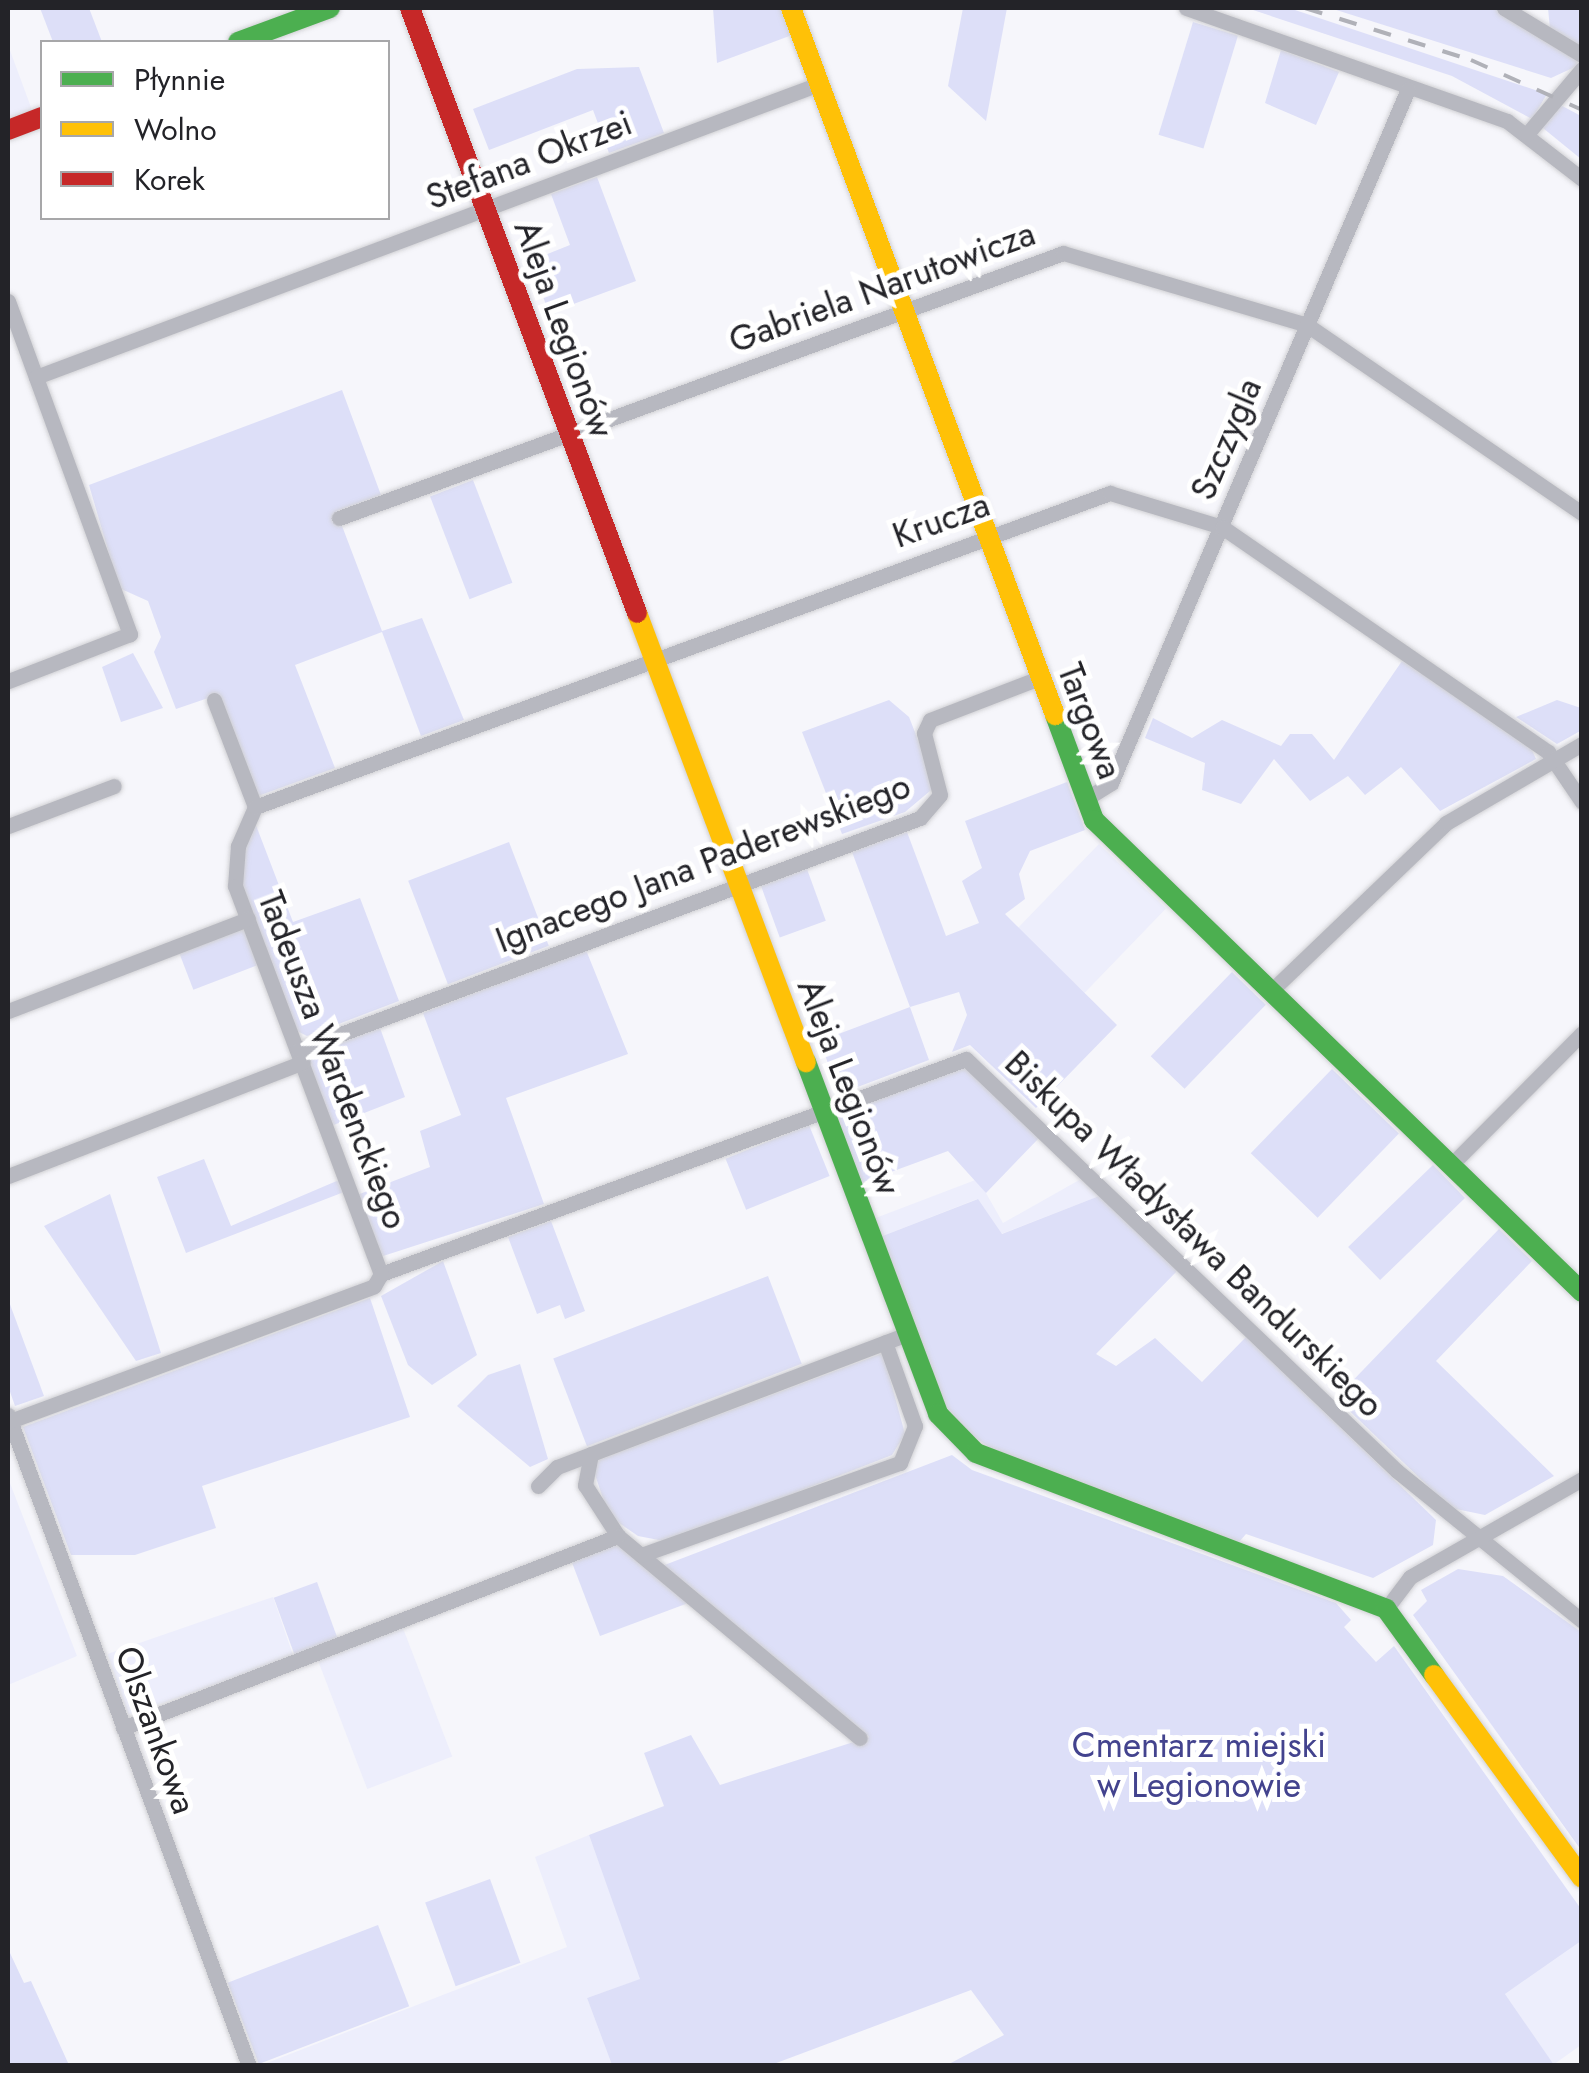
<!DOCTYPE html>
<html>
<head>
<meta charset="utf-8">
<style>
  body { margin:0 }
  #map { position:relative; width:1589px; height:2073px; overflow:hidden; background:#f6f6fb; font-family:Jost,sans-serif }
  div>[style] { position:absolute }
  .built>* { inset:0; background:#edeefc; transform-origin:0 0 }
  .green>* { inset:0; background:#dddff8; transform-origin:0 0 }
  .roads { filter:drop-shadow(0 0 2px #d1d1d4) drop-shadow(0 0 2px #d1d1d4) }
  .street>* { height:15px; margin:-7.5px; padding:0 7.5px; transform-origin:7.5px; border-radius:7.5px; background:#b7b8c0 }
  .fast>* { height:20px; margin:-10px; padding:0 10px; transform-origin:10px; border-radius:10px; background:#4caf50 }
  .slow>* { height:20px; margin:-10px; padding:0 10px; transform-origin:10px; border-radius:10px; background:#ffc107 }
  .jam>* { height:20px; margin:-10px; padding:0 10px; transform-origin:10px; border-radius:10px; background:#c62828 }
  .rail>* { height:4px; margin-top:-2px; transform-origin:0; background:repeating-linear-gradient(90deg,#b0b1b8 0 18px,transparent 0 36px) }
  span { translate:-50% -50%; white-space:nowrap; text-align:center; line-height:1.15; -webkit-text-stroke:10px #fff; paint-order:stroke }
  .street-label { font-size:35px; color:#232328 }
  .park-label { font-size:35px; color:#43438e }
  .frame { position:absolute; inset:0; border:10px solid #232328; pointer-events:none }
  .legend { position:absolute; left:40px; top:40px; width:350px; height:180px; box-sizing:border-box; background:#fff; border:2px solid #a7a7a9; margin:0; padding:12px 18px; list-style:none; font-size:30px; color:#232328 }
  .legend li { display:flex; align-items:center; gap:20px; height:50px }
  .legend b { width:50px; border:2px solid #a7a7a9 }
</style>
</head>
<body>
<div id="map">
  <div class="built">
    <i style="clip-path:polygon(8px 45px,32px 110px,8px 119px)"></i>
    <i style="left:1099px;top:844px;width:93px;height:117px;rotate:44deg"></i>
    <i style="clip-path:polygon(978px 1179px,1003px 1223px,1081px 1179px,1099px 1196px,1001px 1234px,977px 1199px,880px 1237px,873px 1219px)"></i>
    <i style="clip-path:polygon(8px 1478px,77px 1656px,8px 1685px)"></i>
    <i style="left:273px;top:1597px;width:64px;height:175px;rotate:71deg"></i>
    <i style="left:401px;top:1623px;width:143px;height:91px;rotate:69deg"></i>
    <i style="clip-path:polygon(589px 1835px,641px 1979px,587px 1998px,612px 2065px,259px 2066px,567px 1947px,535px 1857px)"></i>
    <i style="clip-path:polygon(1581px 1941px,1581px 2045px,1553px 2065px,1505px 1994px)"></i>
  </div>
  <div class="green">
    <i style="clip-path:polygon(40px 8px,89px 8px,102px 42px,53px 42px)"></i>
    <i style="clip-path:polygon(713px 8px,781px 8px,792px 35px,717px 63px)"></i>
    <i style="clip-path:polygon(963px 8px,1007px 8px,986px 121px,948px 86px)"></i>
    <i style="clip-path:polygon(1247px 8px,1289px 8px,1547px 94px,1532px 119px,1452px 76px)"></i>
    <i style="clip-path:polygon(1330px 8px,1498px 8px,1578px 58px,1577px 66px,1551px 78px)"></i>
    <i style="clip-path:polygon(1548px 8px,1581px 8px,1581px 49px,1550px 29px)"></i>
    <i style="left:1193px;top:22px;width:47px;height:118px;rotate:17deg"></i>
    <i style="clip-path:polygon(1281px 50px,1339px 72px,1316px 125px,1265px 103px)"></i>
    <i style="clip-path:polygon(639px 67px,664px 133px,609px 153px,593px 110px,489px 150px,473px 109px,577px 69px)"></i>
    <i style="clip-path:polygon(1553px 101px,1581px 116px,1581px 159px,1538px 124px)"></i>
    <i style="clip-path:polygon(597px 177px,636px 281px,549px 313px,530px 261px,570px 245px,551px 194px)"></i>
    <i style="clip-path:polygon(342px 390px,381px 495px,337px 511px,339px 518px,382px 631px,422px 618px,464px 720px,421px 736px,382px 632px,295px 665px,335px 768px,258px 796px,217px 695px,176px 709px,154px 652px,161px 637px,148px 601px,119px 588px,89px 485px)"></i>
    <i style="left:473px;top:480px;width:110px;height:46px;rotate:69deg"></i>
    <i style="clip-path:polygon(133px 653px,163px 708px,121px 722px,102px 667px)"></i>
    <i style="clip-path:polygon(1402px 661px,1530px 746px,1536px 759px,1440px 811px,1401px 767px,1365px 795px,1348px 776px,1310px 801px,1274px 759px,1241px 804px,1202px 790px,1205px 763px,1145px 738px,1153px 718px,1192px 738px,1222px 720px,1281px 746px,1290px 734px,1312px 734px,1334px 760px)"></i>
    <i style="clip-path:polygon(889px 700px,909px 717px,936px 786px,905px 812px,842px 834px,802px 732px)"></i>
    <i style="clip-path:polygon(1557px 700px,1581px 708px,1582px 730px,1557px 744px,1516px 717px)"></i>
    <i style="clip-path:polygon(1067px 782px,1085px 830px,1030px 851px,1019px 874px,1025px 899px,1005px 914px,1117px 1025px,1036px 1108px,970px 1045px,952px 1052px,967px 1015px,959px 992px,910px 1007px,929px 1060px,839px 1094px,820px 1041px,910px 1007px,852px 852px,907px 832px,946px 936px,979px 923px,962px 881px,982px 868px,965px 821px)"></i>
    <i style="clip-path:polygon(254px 820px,293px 922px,360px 898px,399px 1001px,307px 1036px,295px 1030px,237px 870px)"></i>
    <i style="left:509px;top:842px;width:111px;height:108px;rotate:69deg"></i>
    <i style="left:807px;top:869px;width:55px;height:49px;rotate:70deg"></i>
    <i style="left:242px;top:924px;width:44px;height:69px;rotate:69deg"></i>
    <i style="clip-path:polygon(586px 950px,628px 1054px,506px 1098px,544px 1204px,380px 1257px,357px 1195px,430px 1167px,420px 1131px,461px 1115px,423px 1013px)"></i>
    <i style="left:1232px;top:972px;width:47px;height:117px;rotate:44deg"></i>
    <i style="clip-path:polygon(380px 1028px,405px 1097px,331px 1126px,308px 1064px,314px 1053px)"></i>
    <i style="clip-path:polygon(966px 1067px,1039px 1138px,986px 1193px,948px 1151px,861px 1183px,836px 1114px)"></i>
    <i style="left:1332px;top:1069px;width:93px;height:117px;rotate:44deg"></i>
    <i style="left:809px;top:1125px;width:55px;height:90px;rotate:68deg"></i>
    <i style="clip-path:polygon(204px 1159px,231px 1226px,339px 1180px,344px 1192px,186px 1253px,157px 1177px)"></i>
    <i style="left:1433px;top:1165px;width:46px;height:118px;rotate:46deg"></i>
    <i style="clip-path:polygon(110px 1194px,161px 1353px,136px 1361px,44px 1226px)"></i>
    <i style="clip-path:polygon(1099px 1196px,1177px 1271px,1096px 1354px,1116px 1366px,1155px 1338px,1202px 1382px,1246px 1337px,1436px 1520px,1433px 1545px,1373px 1578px,1246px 1534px,1239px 1542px,1005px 1458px,966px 1431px,938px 1397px,880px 1237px,978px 1199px,1002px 1234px)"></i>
    <i style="clip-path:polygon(551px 1221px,585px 1311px,565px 1319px,560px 1305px,537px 1314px,508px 1237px)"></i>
    <i style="clip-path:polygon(1499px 1229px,1532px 1261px,1436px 1361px,1554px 1476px,1485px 1515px,1451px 1508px,1336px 1398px)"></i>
    <i style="clip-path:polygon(443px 1261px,477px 1355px,432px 1385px,408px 1365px,381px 1296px)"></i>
    <i style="left:768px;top:1276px;width:94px;height:230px;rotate:69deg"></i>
    <i style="clip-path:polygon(370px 1298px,410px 1417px,202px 1486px,216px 1528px,135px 1555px,71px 1555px,23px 1427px)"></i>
    <i style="clip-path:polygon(8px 1299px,44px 1396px,15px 1406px,8px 1386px)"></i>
    <i style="clip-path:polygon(883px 1353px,905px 1434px,892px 1455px,669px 1542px,638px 1536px,609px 1516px,591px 1463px)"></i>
    <i style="clip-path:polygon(520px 1364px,548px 1459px,530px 1467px,457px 1406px,488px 1375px)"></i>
    <i style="clip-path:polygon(952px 1455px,972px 1470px,1336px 1603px,1351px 1620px,1344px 1627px,1376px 1662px,1394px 1646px,1581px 1909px,1581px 1941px,1505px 1994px,1554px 2065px,947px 2065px,1004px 2035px,971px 1990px,771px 2065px,612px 2065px,587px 1998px,640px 1979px,589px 1835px,664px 1806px,644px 1753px,691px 1735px,720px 1785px,869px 1737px,662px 1566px)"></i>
    <i style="clip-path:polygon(618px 1541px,691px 1602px,600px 1636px,571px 1560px)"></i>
    <i style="clip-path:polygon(1458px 1569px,1503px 1576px,1581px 1632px,1581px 1850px,1413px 1615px,1427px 1601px,1421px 1590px)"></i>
    <i style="left:317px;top:1582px;width:63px;height:46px;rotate:70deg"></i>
    <i style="left:490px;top:1879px;width:89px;height:69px;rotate:70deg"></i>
    <i style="left:378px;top:1925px;width:87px;height:161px;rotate:69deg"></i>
    <i style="clip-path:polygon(10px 1953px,24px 1983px,31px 1981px,69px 2065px,8px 2065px)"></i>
  </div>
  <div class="roads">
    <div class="street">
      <i style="left:1186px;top:8px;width:340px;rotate:19.4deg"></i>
      <i style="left:1507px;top:121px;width:95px;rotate:37.7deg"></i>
      <i style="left:1504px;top:8px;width:91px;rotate:31.1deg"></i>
      <i style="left:1527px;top:134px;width:85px;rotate:-49.8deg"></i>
      <i style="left:8px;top:301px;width:355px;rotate:69.9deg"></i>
      <i style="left:130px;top:634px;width:131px;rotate:158.9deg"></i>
      <i style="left:36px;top:377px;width:836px;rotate:-20.52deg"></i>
      <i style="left:339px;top:518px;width:771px;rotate:-20.1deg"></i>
      <i style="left:1063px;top:253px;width:254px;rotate:16.4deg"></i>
      <i style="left:1307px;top:325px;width:333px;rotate:34.4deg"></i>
      <i style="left:214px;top:700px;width:115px;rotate:69deg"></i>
      <i style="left:255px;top:807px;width:43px;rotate:113.6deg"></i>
      <i style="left:238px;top:846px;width:40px;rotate:94.3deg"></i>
      <i style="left:235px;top:886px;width:415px;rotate:69.4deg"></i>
      <i style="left:1084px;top:800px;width:32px;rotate:-32deg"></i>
      <i style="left:1111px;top:783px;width:755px;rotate:-66.83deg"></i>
      <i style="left:255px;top:807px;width:911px;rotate:-20.17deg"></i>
      <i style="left:1110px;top:493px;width:117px;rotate:16.9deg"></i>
      <i style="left:1222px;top:527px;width:396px;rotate:34.6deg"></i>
      <i style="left:1548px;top:752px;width:60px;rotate:55.8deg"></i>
      <i style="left:8px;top:826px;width:113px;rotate:-20.7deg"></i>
      <i style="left:1270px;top:992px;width:244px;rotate:-43.8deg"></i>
      <i style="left:1446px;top:823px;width:157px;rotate:-30.2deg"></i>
      <i style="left:8px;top:1011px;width:257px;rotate:-21deg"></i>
      <i style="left:298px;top:1050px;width:664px;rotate:-20.46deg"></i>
      <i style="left:920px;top:818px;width:30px;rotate:-49deg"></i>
      <i style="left:940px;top:795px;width:64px;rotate:-104.5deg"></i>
      <i style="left:924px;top:733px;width:14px;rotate:-65deg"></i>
      <i style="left:930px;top:720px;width:117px;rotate:-21.1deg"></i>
      <i style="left:1450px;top:1166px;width:187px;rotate:-45.2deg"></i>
      <i style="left:8px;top:1176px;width:316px;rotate:-21.1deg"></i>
      <i style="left:381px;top:1274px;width:623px;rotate:-20.18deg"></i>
      <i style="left:966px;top:1059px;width:596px;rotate:43.71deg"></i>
      <i style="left:1397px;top:1471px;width:238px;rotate:39deg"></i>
      <i style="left:8px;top:1415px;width:694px;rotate:69.69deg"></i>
      <i style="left:10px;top:1421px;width:388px;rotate:-20.3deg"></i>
      <i style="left:374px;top:1286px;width:14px;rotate:-60deg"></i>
      <i style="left:591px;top:1454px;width:32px;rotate:101deg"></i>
      <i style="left:585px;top:1485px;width:61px;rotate:57.1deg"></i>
      <i style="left:618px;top:1536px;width:315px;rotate:39.9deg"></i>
      <i style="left:538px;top:1486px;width:27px;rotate:-45deg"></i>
      <i style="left:557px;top:1467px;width:371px;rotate:-20.8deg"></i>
      <i style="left:641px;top:1555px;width:275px;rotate:-19.6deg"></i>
      <i style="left:900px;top:1463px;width:40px;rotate:-68deg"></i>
      <i style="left:915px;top:1426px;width:89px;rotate:-109.7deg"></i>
      <i style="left:1386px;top:1609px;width:40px;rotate:-53deg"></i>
      <i style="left:1410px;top:1577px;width:198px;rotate:-29.7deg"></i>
      <i style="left:123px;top:1728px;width:531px;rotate:-21.2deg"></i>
    </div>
    <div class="fast">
      <i style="left:238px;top:42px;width:98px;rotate:-20.3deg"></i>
      <i style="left:1055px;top:715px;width:112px;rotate:69.6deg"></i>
      <i style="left:1094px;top:820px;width:679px;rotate:44.05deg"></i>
      <i style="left:806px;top:1062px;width:376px;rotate:69.4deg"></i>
      <i style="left:938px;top:1414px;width:54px;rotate:45.7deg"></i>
      <i style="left:976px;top:1453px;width:439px;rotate:20.8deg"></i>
      <i style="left:1386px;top:1609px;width:82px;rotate:54deg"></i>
    </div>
    <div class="slow">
      <i style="left:791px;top:8px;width:755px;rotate:69.52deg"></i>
      <i style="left:637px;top:613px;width:480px;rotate:69.4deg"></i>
      <i style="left:1434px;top:1675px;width:251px;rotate:53.9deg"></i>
    </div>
    <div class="jam">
      <i style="left:410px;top:8px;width:646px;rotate:69.43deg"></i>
      <i style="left:8px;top:130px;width:36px;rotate:-21deg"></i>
    </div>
  </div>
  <div class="rail">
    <i style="left:1305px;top:8px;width:174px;rotate:17.4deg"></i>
    <i style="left:1471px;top:60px;width:122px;rotate:24.2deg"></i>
  </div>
  <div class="street-label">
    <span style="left:529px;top:160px;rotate:-21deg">Stefana Okrzei</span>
    <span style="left:882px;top:287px;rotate:-20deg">Gabriela Narutowicza</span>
    <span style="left:564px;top:329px;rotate:70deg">Aleja Legionów</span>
    <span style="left:1226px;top:439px;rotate:-67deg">Szczygla</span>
    <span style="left:941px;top:520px;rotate:-20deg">Krucza</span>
    <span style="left:1090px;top:721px;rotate:69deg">Targowa</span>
    <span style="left:703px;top:863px;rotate:-21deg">Ignacego Jana Paderewskiego</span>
    <span style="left:333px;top:1060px;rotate:69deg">Tadeusza Wardenckiego</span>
    <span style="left:849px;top:1087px;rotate:69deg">Aleja Legionów</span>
    <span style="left:1194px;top:1234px;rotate:44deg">Biskupa Władysława Bandurskiego</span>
    <span style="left:156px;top:1730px;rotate:70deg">Olszankowa</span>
  </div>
  <div class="park-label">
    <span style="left:1199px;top:1765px">Cmentarz miejski<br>w Legionowie</span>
  </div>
  <div class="frame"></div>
  <ul class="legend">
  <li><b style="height:12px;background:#4caf50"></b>Płynnie</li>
  <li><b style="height:12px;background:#ffc107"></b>Wolno</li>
  <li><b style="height:12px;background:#c62828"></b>Korek</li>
  </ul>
</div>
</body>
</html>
